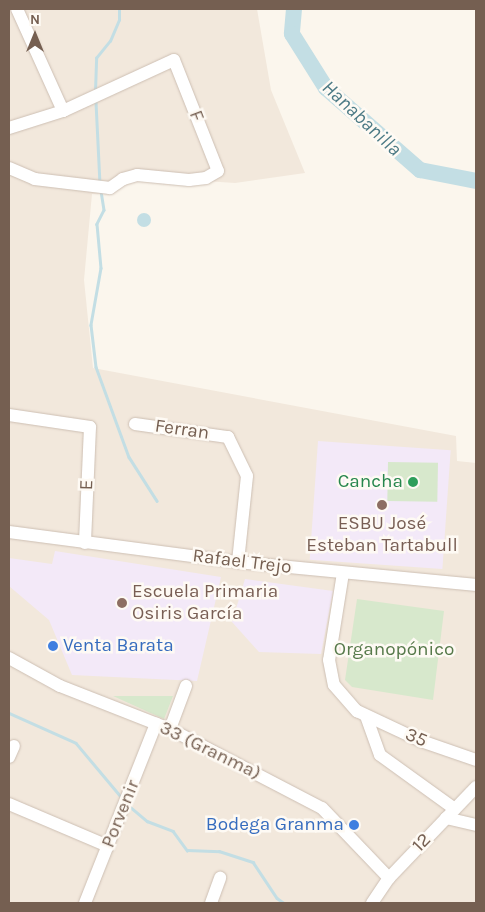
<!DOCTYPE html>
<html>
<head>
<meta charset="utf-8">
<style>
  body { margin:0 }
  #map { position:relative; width:485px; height:912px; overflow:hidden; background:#fbf6ed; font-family:Karla,sans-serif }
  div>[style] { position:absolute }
  .residential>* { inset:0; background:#f2e8dc }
  .education>* { inset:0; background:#f3e9f8; transform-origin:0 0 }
  .green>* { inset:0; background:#d7e8cc; transform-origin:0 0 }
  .water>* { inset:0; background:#c3dee4 }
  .round { border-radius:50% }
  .stream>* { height:2.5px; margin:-1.25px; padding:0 1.25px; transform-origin:1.25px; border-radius:1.25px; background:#c3dee4 }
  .river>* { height:16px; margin:-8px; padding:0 8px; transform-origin:8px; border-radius:8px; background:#c3dee4 }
  .roads { filter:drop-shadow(0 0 1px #cdbfb3) drop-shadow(0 0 1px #cdbfb3) }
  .minor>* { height:12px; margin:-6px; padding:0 6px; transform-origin:6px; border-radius:6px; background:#fff }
  .dots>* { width:14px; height:14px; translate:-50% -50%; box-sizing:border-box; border:2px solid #fefaf4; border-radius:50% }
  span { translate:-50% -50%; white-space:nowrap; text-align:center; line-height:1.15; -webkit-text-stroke:5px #fefaf4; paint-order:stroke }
  .street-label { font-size:19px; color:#755f51 }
  .leisure-label { font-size:19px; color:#27864d }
  .right { translate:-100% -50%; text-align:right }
  .education-label { font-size:19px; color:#785e54 }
  .left { translate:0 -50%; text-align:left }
  .shop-label { font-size:19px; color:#366cbe }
  .park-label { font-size:19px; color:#56794a }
  .water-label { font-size:20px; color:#4c7a85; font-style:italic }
  .frame { position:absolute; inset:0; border:10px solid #755f51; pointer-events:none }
  .north { position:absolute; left:10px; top:10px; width:50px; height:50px; -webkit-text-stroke:4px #fefaf4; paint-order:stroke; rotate:0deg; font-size:14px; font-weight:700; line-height:20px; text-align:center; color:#755f51 }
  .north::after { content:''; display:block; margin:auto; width:18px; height:22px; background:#755f51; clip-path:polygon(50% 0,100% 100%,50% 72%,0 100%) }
</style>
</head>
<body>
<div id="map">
  <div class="residential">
    <i style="clip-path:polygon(9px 9px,257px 9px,271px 90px,305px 173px,235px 183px,131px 176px,112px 193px,92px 194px,84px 280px,93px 368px,456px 436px,457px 461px,476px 463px,476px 903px,9px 903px)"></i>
  </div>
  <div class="education">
    <i style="left:318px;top:441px;width:133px;height:119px;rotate:4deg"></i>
    <i style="clip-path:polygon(55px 551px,221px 577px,197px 681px,72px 675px,49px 620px,9px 586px,9px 558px,52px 564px)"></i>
    <i style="clip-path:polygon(245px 579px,333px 591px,321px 654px,259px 652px,232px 622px)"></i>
  </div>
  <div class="green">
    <i style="left:388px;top:462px;width:50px;height:39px;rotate:1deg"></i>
    <i style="clip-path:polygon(357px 599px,444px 611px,433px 700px,352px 687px,345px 680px)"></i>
    <i style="clip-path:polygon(113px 696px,173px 696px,164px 719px)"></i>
  </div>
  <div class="water">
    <i class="round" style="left:137px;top:213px;width:14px;height:14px"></i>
  </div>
  <div class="stream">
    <i style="left:95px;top:91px;width:33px;rotate:-88deg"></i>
    <i style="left:96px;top:58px;width:22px;rotate:-51deg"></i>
    <i style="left:110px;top:41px;width:23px;rotate:-67deg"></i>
    <i style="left:119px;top:20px;width:11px;rotate:-90deg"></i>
    <i style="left:96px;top:102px;width:81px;rotate:87.2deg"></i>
    <i style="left:101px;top:191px;width:19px;rotate:81deg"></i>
    <i style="left:104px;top:210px;width:16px;rotate:117deg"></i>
    <i style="left:97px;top:224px;width:44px;rotate:84.8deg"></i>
    <i style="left:101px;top:268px;width:58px;rotate:100deg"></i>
    <i style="left:91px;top:325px;width:42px;rotate:83.2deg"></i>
    <i style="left:96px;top:367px;width:96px;rotate:69.9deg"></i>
    <i style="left:129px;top:457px;width:52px;rotate:57.5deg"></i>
    <i style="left:9px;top:713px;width:73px;rotate:24.1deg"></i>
    <i style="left:76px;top:743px;width:73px;rotate:50deg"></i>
    <i style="left:128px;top:805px;width:25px;rotate:40deg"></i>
    <i style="left:147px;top:821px;width:28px;rotate:21deg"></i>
    <i style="left:173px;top:831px;width:24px;rotate:54deg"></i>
    <i style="left:187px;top:850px;width:32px;rotate:2deg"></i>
    <i style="left:219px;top:851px;width:36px;rotate:18deg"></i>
    <i style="left:253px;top:862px;width:43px;rotate:56.3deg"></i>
    <i style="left:277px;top:898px;width:9px;rotate:36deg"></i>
  </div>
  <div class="river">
    <i style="left:294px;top:9px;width:25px;rotate:95deg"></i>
    <i style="left:292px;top:34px;width:64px;rotate:57.8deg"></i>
    <i style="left:326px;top:88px;width:125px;rotate:41.1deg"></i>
    <i style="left:420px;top:170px;width:57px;rotate:11.1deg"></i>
  </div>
  <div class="roads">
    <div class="minor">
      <i style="left:17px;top:9px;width:112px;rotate:65.7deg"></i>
      <i style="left:9px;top:128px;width:57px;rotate:-17.5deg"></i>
      <i style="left:63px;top:111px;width:122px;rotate:-24.7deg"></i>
      <i style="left:174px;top:60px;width:119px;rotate:68.4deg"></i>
      <i style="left:218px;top:171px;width:14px;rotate:150deg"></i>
      <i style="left:206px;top:178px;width:17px;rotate:173deg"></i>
      <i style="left:189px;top:180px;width:52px;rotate:-174.5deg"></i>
      <i style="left:137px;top:175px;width:15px;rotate:164deg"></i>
      <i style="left:123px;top:179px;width:16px;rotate:145deg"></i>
      <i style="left:110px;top:188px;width:76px;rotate:-173.2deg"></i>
      <i style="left:35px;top:179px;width:28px;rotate:-157deg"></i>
      <i style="left:9px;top:415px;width:82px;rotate:8.4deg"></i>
      <i style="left:90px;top:427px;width:116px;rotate:92.5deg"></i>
      <i style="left:135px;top:424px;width:94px;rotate:8deg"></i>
      <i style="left:228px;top:437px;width:43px;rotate:64deg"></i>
      <i style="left:247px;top:476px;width:86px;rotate:96deg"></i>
      <i style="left:9px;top:532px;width:231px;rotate:7.5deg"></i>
      <i style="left:238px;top:562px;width:239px;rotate:5.5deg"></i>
      <i style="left:343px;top:573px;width:88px;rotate:99.1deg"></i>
      <i style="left:329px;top:660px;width:25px;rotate:79deg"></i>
      <i style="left:334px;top:685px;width:35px;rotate:49deg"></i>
      <i style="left:357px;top:711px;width:71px;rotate:25.1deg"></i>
      <i style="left:421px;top:741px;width:58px;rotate:19.1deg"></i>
      <i style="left:9px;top:658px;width:58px;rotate:28.8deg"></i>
      <i style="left:60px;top:686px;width:118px;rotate:21.4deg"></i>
      <i style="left:170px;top:729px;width:171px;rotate:27.5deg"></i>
      <i style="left:322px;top:808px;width:97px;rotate:46.3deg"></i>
      <i style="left:366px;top:716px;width:41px;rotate:70.3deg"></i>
      <i style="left:380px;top:755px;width:92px;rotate:35.8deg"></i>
      <i style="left:170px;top:729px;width:46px;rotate:-69.6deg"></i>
      <i style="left:9px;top:757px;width:12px;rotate:-66deg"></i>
      <i style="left:9px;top:804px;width:108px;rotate:23deg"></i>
      <i style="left:446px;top:818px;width:31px;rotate:13deg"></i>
      <i style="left:85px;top:903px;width:193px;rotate:-68.4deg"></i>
      <i style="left:211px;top:903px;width:27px;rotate:-70deg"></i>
      <i style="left:372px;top:903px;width:30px;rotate:-56deg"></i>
      <i style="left:389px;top:878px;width:126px;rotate:-46.3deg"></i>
    </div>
  </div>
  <div class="dots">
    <i style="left:413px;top:482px;background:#2e9e5b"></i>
    <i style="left:382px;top:505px;background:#8d6e63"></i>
    <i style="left:122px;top:603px;background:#8d6e63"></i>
    <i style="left:53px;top:646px;background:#3f7fe0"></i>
    <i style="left:354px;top:825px;background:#3f7fe0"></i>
  </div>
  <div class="street-label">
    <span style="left:196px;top:116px;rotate:69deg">F</span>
    <span style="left:182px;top:430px;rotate:8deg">Ferran</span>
    <span style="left:87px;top:485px;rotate:-88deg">E</span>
    <span style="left:242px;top:562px;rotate:7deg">Rafael Trejo</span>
    <span style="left:416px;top:738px;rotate:23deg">35</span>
    <span style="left:210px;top:751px;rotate:26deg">33 (Granma)</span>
    <span style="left:121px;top:814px;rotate:-68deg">Porvenir</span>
    <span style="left:422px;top:843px;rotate:-46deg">12</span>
  </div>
  <div class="leisure-label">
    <span class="right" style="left:403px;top:482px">Cancha</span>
  </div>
  <div class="education-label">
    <span style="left:382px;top:535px">ESBU José<br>Esteban Tartabull</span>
    <span class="left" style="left:132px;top:603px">Escuela Primaria<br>Osiris García</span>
  </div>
  <div class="shop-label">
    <span class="left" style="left:63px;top:646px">Venta Barata</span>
    <span class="right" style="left:344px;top:825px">Bodega Granma</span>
  </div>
  <div class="park-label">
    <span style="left:394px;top:650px">Organopónico</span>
  </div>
  <div class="water-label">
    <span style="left:362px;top:118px;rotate:43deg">Hanabanilla</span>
  </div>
  <div class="frame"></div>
  <div class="north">N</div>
</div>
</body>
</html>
